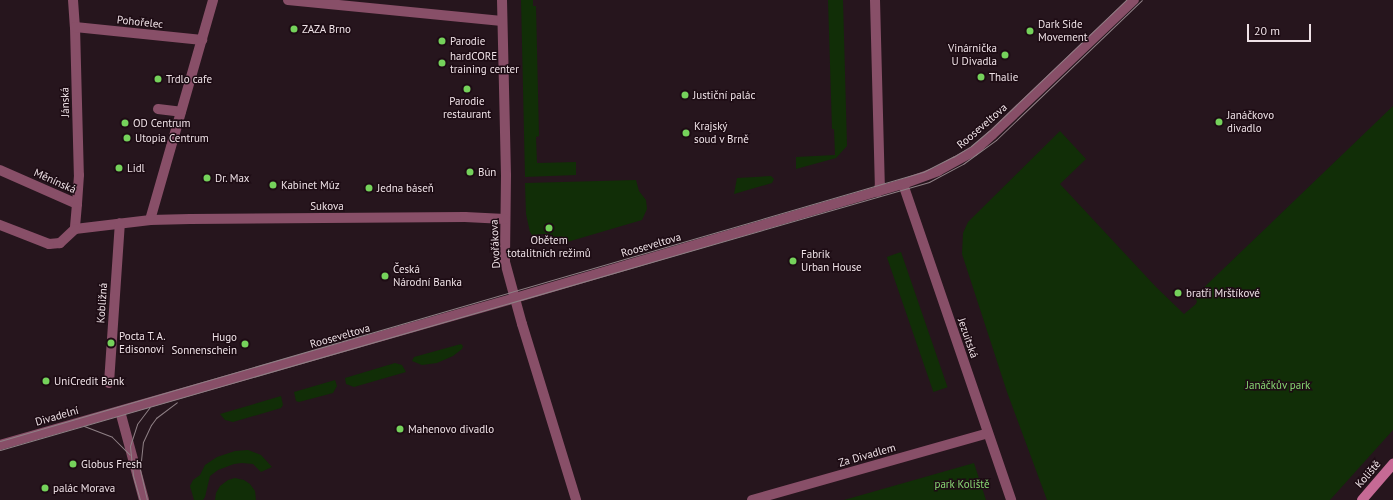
<!DOCTYPE html>
<html>
<head>
<meta charset="utf-8">
<style>
  body { margin:0 }
  #map { position:relative; width:1393px; height:500px; overflow:hidden; background:#26151d; font-family:"PT Sans",sans-serif }
  div>[style] { position:absolute }
  .green>* { inset:0; background:#112e07; transform-origin:0 0 }
  .pedestrian>* { height:10px; margin:-5px; padding:0 5px; transform-origin:5px; border-radius:5px; background:#884f68 }
  .minor>* { height:10px; margin:-5px; padding:0 5px; transform-origin:5px; border-radius:5px; background:#884f68 }
  .secondary>* { height:10px; margin:-5px; padding:0 5px; transform-origin:5px; border-radius:5px; background:#c66a95 }
  .tram>* { height:1px; margin:-0.5px; padding:0 0.5px; transform-origin:0.5px; border-radius:0.5px; background:#8f8086 }
  .dots>* { width:11px; height:11px; translate:-50% -50%; box-sizing:border-box; border:2px solid #1d0c14; border-radius:50% }
  span { translate:-50% -50%; white-space:nowrap; text-align:center; line-height:1.15; -webkit-text-stroke:3px #1d0c14; paint-order:stroke }
  .street-label { font-size:11px; color:#efe2e7 }
  .poi-label { font-size:11px; color:#efe2e7 }
  .left { translate:0 -50%; text-align:left }
  .right { translate:-100% -50%; text-align:right }
  .park-label { font-size:11px; color:#87d772 }
  .scale { position:absolute; left:1247px; top:24px; width:64px; height:18px; box-sizing:border-box; border:2px solid #efe2e7; border-top:0; padding-left:5px; font-size:12px; line-height:14px; white-space:nowrap; color:#efe2e7; -webkit-text-stroke:3px #1d0c14; paint-order:stroke }
</style>
</head>
<body>
<div id="map">
  <div class="green">
    <i style="clip-path:polygon(521px 0,533px 0,533px 6px,536px 6px,539px 136px,536px 137px,537px 163px,576px 162px,576px 175px,525px 177px)"></i>
    <i style="clip-path:polygon(828px 0,843px 0,847px 146px,836px 158px,796px 169px,796px 157px,835px 155px,834px 129px,832px 129px)"></i>
    <i style="clip-path:polygon(1393px 106px,1393px 430px,1330px 500px,1047px 500px,1007px 392px,962px 254px,963px 233px,968px 222px,1060px 131px,1086px 159px,1060px 184px,1156px 287px,1184px 314px,1196px 304px,1197px 301px,1194px 297px)"></i>
    <i style="clip-path:polygon(771px 176px,774px 179px,772px 183px,734px 194px,737px 178px)"></i>
    <i style="clip-path:polygon(636px 180px,639px 191px,646px 200px,647px 209px,642px 220px,557px 245px,544px 234px,532px 235px,530px 232px,526px 214px,525px 183px)"></i>
    <i style="left:901px;top:252px;width:143px;height:15px;rotate:71deg"></i>
    <i style="clip-path:polygon(461px 344px,463px 346px,462px 349px,453px 356px,437px 363px,422px 365px,412px 361px,414px 357px)"></i>
    <i style="clip-path:polygon(395px 363px,402px 365px,406px 372px,354px 387px,346px 384px,345px 378px)"></i>
    <i style="clip-path:polygon(335px 380px,337px 386px,333px 393px,299px 402px,296px 401px,294px 392px)"></i>
    <i style="clip-path:polygon(281px 396px,283px 405px,281px 408px,233px 422px,225px 420px,220px 414px)"></i>
    <i style="clip-path:polygon(248px 450px,261px 455px,272px 467px,261px 472px,253px 464px,242px 463px,234px 464px,218px 470px,210px 476px,205px 497px,203px 500px,194px 500px,190px 486px,193px 480px,200px 475px,205px 465px,217px 457px,235px 451px)"></i>
    <i style="clip-path:polygon(974px 463px,986px 500px,844px 500px)"></i>
    <i style="clip-path:polygon(235px 478px,244px 480px,250px 484px,255px 491px,256px 500px,215px 500px,216px 493px,220px 486px,228px 480px)"></i>
  </div>
  <div class="pedestrian">
    <i style="left:73px;top:0;width:27px;rotate:86deg"></i>
    <i style="left:75px;top:27px;width:148px;rotate:88.5deg"></i>
    <i style="left:79px;top:175px;width:29px;rotate:94deg"></i>
    <i style="left:75px;top:27px;width:128px;rotate:5.8deg"></i>
    <i style="left:158px;top:109px;width:23px;rotate:7deg"></i>
    <i style="left:150px;top:220px;width:229px;rotate:-74deg"></i>
    <i style="left:75px;top:229px;width:76px;rotate:-6.8deg"></i>
    <i style="left:150px;top:220px;width:40px;rotate:-1.4deg"></i>
    <i style="left:109px;top:383px;width:160px;rotate:-86.1deg"></i>
  </div>
  <div class="minor">
    <i style="left:288px;top:0;width:215px;rotate:5.6deg"></i>
    <i style="left:502px;top:0;width:175px;rotate:88.7deg"></i>
    <i style="left:506px;top:175px;width:87px;rotate:90.7deg"></i>
    <i style="left:505px;top:262px;width:64px;rotate:74.7deg"></i>
    <i style="left:522px;top:324px;width:184px;rotate:72.9deg"></i>
    <i style="left:875px;top:0;width:185px;rotate:88.5deg"></i>
    <i style="left:880px;top:185px;width:7px;rotate:106deg"></i>
    <i style="left:0;top:170px;width:84px;rotate:23.8deg"></i>
    <i style="left:77px;top:204px;width:25px;rotate:95deg"></i>
    <i style="left:75px;top:229px;width:21px;rotate:137deg"></i>
    <i style="left:60px;top:243px;width:11px;rotate:175deg"></i>
    <i style="left:49px;top:244px;width:53px;rotate:-158.8deg"></i>
    <i style="left:903px;top:184px;width:334px;rotate:71.1deg"></i>
    <i style="left:190px;top:219px;width:275px;rotate:-0.4deg"></i>
    <i style="left:465px;top:217px;width:40px;rotate:2.9deg"></i>
    <i style="left:120px;top:411px;width:92px;rotate:74.9deg"></i>
    <i style="left:0;top:445px;width:536px;rotate:-15.93deg"></i>
    <i style="left:515px;top:298px;width:404px;rotate:-16.4deg"></i>
    <i style="left:903px;top:184px;width:37px;rotate:-20deg"></i>
    <i style="left:938px;top:171px;width:41px;rotate:-29.1deg"></i>
    <i style="left:974px;top:151px;width:24px;rotate:-42deg"></i>
    <i style="left:992px;top:135px;width:196px;rotate:-43.6deg"></i>
    <i style="left:752px;top:500px;width:245px;rotate:-15.8deg"></i>
  </div>
  <div class="secondary">
    <i style="left:1362px;top:500px;width:48px;rotate:-49.3deg"></i>
  </div>
  <div class="tram">
    <i style="left:84px;top:426px;width:30px;rotate:21deg"></i>
    <i style="left:112px;top:437px;width:25px;rotate:45deg"></i>
    <i style="left:0;top:441px;width:961px;rotate:-16.25deg"></i>
    <i style="left:923px;top:172px;width:34px;rotate:-27deg"></i>
    <i style="left:953px;top:157px;width:21px;rotate:-31deg"></i>
    <i style="left:971px;top:146px;width:23px;rotate:-40deg"></i>
    <i style="left:989px;top:131px;width:190px;rotate:-43.7deg"></i>
    <i style="left:0;top:450px;width:967px;rotate:-16.09deg"></i>
    <i style="left:929px;top:182px;width:38px;rotate:-28deg"></i>
    <i style="left:963px;top:164px;width:41px;rotate:-36deg"></i>
    <i style="left:996px;top:140px;width:202px;rotate:-43.8deg"></i>
    <i style="left:140px;top:500px;width:26px;rotate:-106deg"></i>
    <i style="left:133px;top:475px;width:29px;rotate:-96deg"></i>
    <i style="left:130px;top:446px;width:23px;rotate:-72deg"></i>
    <i style="left:137px;top:424px;width:21px;rotate:-53deg"></i>
    <i style="left:147px;top:500px;width:31px;rotate:-103deg"></i>
    <i style="left:140px;top:470px;width:28px;rotate:-84deg"></i>
    <i style="left:143px;top:442px;width:19px;rotate:-65deg"></i>
    <i style="left:151px;top:425px;width:9px;rotate:-54deg"></i>
    <i style="left:156px;top:418px;width:26px;rotate:-37deg"></i>
  </div>
  <div class="dots">
    <i style="left:294px;top:29px;background:#75d25b"></i>
    <i style="left:1030px;top:31px;background:#75d25b"></i>
    <i style="left:442px;top:41px;background:#75d25b"></i>
    <i style="left:1005px;top:55px;background:#75d25b"></i>
    <i style="left:442px;top:63px;background:#75d25b"></i>
    <i style="left:981px;top:77px;background:#75d25b"></i>
    <i style="left:158px;top:79px;background:#75d25b"></i>
    <i style="left:467px;top:89px;background:#75d25b"></i>
    <i style="left:685px;top:95px;background:#75d25b"></i>
    <i style="left:1219px;top:122px;background:#75d25b"></i>
    <i style="left:125px;top:123px;background:#75d25b"></i>
    <i style="left:686px;top:133px;background:#75d25b"></i>
    <i style="left:127px;top:138px;background:#75d25b"></i>
    <i style="left:119px;top:168px;background:#75d25b"></i>
    <i style="left:470px;top:172px;background:#75d25b"></i>
    <i style="left:207px;top:178px;background:#75d25b"></i>
    <i style="left:273px;top:185px;background:#75d25b"></i>
    <i style="left:369px;top:188px;background:#75d25b"></i>
    <i style="left:549px;top:228px;background:#75d25b"></i>
    <i style="left:793px;top:261px;background:#75d25b"></i>
    <i style="left:385px;top:276px;background:#75d25b"></i>
    <i style="left:1178px;top:293px;background:#75d25b"></i>
    <i style="left:111px;top:343px;background:#75d25b"></i>
    <i style="left:245px;top:344px;background:#75d25b"></i>
    <i style="left:46px;top:381px;background:#75d25b"></i>
    <i style="left:400px;top:429px;background:#75d25b"></i>
    <i style="left:73px;top:464px;background:#75d25b"></i>
    <i style="left:45px;top:488px;background:#75d25b"></i>
  </div>
  <div class="street-label">
    <span style="left:140px;top:22px;rotate:6deg">Pohořelec</span>
    <span style="left:65px;top:102px;rotate:-91deg">Jánská</span>
    <span style="left:982px;top:126px;rotate:-41deg">Rooseveltova</span>
    <span style="left:55px;top:181px;rotate:24deg">Měnínská</span>
    <span style="left:327px;top:206px">Sukova</span>
    <span style="left:495px;top:244px;rotate:-93deg">Dvořákova</span>
    <span style="left:651px;top:245px;rotate:-16deg">Rooseveltova</span>
    <span style="left:102px;top:303px;rotate:-86deg">Kobližná</span>
    <span style="left:340px;top:336px;rotate:-16deg">Rooseveltova</span>
    <span style="left:968px;top:338px;rotate:71deg">Jezuitská</span>
    <span style="left:57px;top:416px;rotate:-16deg">Divadelní</span>
    <span style="left:867px;top:455px;rotate:-16deg">Za Divadlem</span>
    <span style="left:1368px;top:474px;rotate:-49deg">Koliště</span>
  </div>
  <div class="poi-label">
    <span class="left" style="left:1038px;top:31px">Dark Side<br>Movement</span>
    <span class="left" style="left:302px;top:29px">ZAZA Brno</span>
    <span class="left" style="left:450px;top:41px">Parodie</span>
    <span class="right" style="left:997px;top:55px">Vinárnička<br>U Divadla</span>
    <span class="left" style="left:450px;top:63px">hardCORE<br>training center</span>
    <span class="left" style="left:989px;top:77px">Thalie</span>
    <span class="left" style="left:166px;top:79px">Trdlo cafe</span>
    <span class="left" style="left:693px;top:95px">Justiční palác</span>
    <span style="left:467px;top:108px">Parodie<br>restaurant</span>
    <span class="left" style="left:1227px;top:122px">Janáčkovo<br>divadlo</span>
    <span class="left" style="left:133px;top:123px">OD Centrum</span>
    <span class="left" style="left:694px;top:133px">Krajský<br>soud v Brně</span>
    <span class="left" style="left:135px;top:138px">Utopia Centrum</span>
    <span class="left" style="left:127px;top:168px">Lidl</span>
    <span class="left" style="left:478px;top:172px">Bún</span>
    <span class="left" style="left:215px;top:178px">Dr. Max</span>
    <span class="left" style="left:281px;top:185px">Kabinet Múz</span>
    <span class="left" style="left:377px;top:188px">Jedna báseň</span>
    <span style="left:549px;top:247px">Obětem<br>totalitních režimů</span>
    <span class="left" style="left:801px;top:261px">Fabrik<br>Urban House</span>
    <span class="left" style="left:393px;top:276px">Česká<br>Národní Banka</span>
    <span class="left" style="left:1186px;top:293px">bratři Mrštíkové</span>
    <span class="left" style="left:119px;top:343px">Pocta T. A.<br>Edisonovi</span>
    <span class="right" style="left:237px;top:344px">Hugo<br>Sonnenschein</span>
    <span class="left" style="left:54px;top:381px">UniCredit Bank</span>
    <span class="left" style="left:408px;top:429px">Mahenovo divadlo</span>
    <span class="left" style="left:81px;top:464px">Globus Fresh</span>
    <span class="left" style="left:53px;top:488px">palác Morava</span>
  </div>
  <div class="park-label">
    <span style="left:1278px;top:385px">Janáčkův park</span>
    <span style="left:962px;top:484px">park Koliště</span>
  </div>
  <div class="scale">20 m</div>
</div>
</body>
</html>
